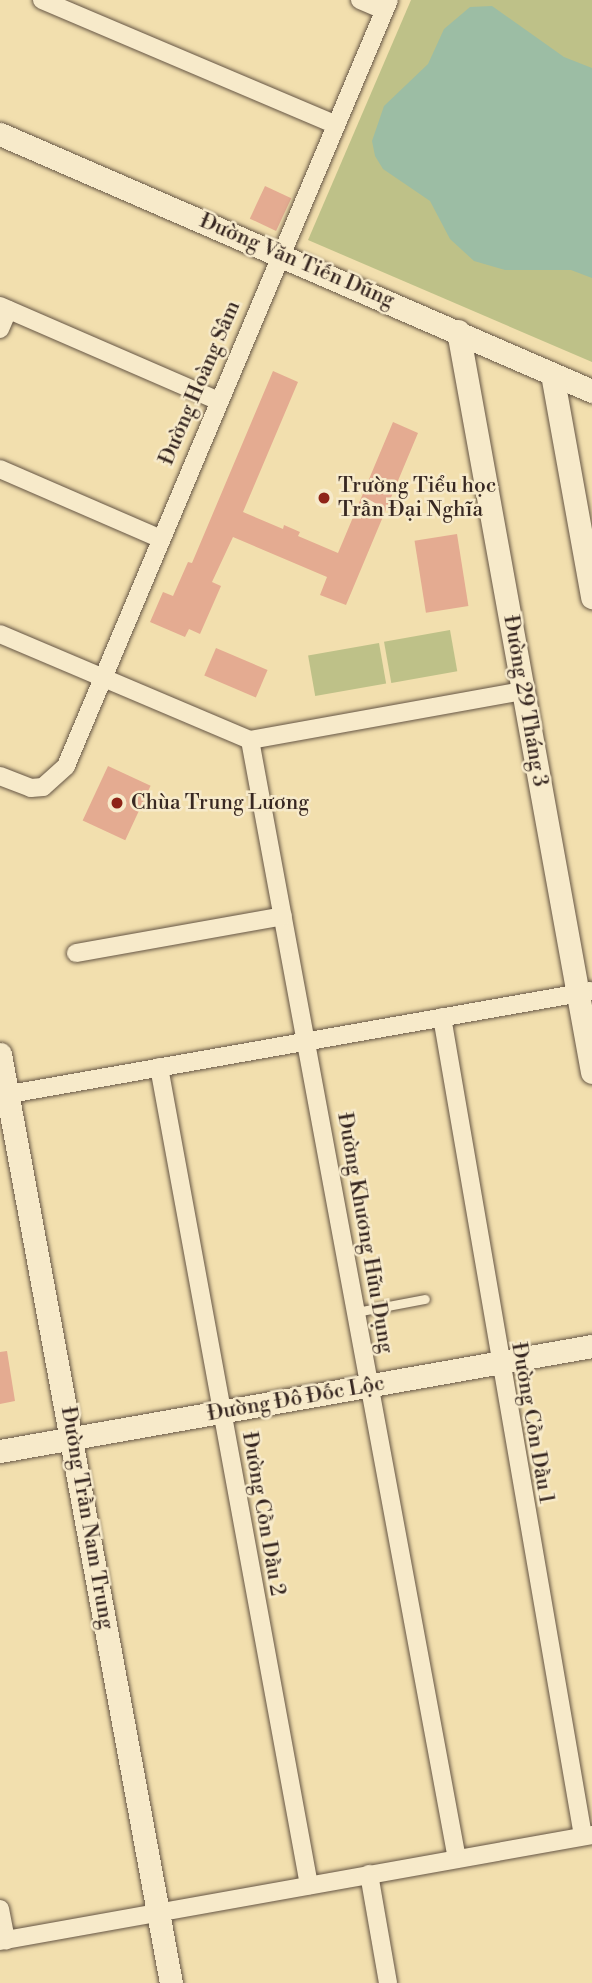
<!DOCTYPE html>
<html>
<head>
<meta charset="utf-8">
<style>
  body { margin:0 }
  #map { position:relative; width:592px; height:1983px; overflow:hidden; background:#f2dfae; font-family:"Libre Bodoni",serif }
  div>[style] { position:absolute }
  .green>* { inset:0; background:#bec188; transform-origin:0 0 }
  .water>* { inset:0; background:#9cbda4 }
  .building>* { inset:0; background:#e4ab91; transform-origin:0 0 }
  .roads { filter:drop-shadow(0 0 2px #665645) drop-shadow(0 0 2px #665645) }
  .service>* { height:9px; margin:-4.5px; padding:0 4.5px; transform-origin:4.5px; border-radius:4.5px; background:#f7eaca }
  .minor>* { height:18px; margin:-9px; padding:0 9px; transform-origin:9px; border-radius:9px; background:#f7eaca }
  .tertiary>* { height:23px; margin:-11.5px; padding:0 11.5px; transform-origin:11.5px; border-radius:11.5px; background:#f7eaca }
  .dots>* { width:19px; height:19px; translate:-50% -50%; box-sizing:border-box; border:4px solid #f7eaca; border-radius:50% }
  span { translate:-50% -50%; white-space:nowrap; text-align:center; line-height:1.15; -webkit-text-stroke:5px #f7eaca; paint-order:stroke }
  .street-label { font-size:21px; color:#382822 }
  .poi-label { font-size:21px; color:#382822 }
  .left { translate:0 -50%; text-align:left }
</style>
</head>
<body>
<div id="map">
  <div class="green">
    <i style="clip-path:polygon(411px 0,592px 0,592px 362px,308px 240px)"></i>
    <i style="left:450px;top:630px;width:42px;height:67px;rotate:80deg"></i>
    <i style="left:379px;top:643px;width:41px;height:72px;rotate:80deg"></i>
  </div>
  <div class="water">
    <i style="clip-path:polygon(492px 6px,564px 57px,592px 68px,592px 278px,571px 270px,505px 270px,474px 261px,450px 239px,430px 201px,383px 169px,375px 156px,372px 141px,384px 106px,428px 64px,444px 29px,470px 7px)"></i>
  </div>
  <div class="building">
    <i style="left:265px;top:186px;width:29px;height:36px;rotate:25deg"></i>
    <i style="clip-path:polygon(273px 371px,298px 382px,243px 512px,283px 529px,284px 525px,300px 532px,298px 536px,338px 553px,393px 422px,418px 433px,346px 605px,320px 595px,327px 577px,233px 537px,212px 582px,221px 586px,200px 634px,189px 629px,185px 637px,150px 622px,163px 592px,173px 596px,188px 562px,192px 563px)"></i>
    <i style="left:457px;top:534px;width:73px;height:43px;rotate:81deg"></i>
    <i style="left:216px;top:648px;width:56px;height:30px;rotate:23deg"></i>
    <i style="left:108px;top:766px;width:47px;height:60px;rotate:25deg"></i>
    <i style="clip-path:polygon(7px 1351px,15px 1401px,0 1404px,0 1352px)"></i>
  </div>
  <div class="roads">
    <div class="service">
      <i style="left:356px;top:1312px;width:70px;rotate:-10.7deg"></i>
    </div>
    <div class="minor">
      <i style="left:42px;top:0;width:317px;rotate:23deg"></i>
      <i style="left:360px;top:0;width:26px;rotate:23deg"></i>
      <i style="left:0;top:306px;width:236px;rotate:23.5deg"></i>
      <i style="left:0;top:329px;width:21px;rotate:-67deg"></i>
      <i style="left:0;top:469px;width:173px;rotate:23.5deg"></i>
      <i style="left:0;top:634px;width:272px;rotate:23deg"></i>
      <i style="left:250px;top:740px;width:277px;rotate:-10.2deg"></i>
      <i style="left:250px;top:740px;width:1138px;rotate:79.52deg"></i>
      <i style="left:0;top:776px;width:33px;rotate:21deg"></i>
      <i style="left:31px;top:788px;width:12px;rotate:-5deg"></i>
      <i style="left:43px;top:787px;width:31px;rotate:-42deg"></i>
      <i style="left:66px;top:766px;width:831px;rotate:-67.14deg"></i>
      <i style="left:76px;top:953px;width:210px;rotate:-10.1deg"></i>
      <i style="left:442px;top:1017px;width:831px;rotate:80.23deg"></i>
      <i style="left:159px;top:1067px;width:832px;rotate:79.61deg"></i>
      <i style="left:10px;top:1094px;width:591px;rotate:-10.04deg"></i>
      <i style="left:369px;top:1874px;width:111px;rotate:80.1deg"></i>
      <i style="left:0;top:1909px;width:32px;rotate:79deg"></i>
      <i style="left:0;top:1941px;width:601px;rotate:-10.15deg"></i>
    </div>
    <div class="tertiary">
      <i style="left:0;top:134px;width:645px;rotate:23.47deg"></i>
      <i style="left:458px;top:331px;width:753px;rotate:79.75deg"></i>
      <i style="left:552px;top:374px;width:227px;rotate:79.8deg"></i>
      <i style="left:0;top:1054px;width:945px;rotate:79.57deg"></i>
      <i style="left:0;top:1451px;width:601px;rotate:-10.06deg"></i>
    </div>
  </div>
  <div class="dots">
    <i style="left:324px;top:498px;background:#8f2418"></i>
    <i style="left:117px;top:803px;background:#8f2418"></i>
  </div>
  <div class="street-label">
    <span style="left:297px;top:261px;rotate:23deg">Đường Văn Tiến Dũng</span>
    <span style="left:200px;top:383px;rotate:-67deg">Đường Hoàng Sâm</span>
    <span style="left:525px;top:701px;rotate:80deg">Đường 29 Tháng 3</span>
    <span style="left:365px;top:1233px;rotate:80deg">Đường Khương Hữu Dụng</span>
    <span style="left:296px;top:1399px;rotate:-10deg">Đường Đô Đốc Lộc</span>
    <span style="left:532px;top:1423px;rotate:80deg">Đường Cồn Dầu 1</span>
    <span style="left:263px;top:1514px;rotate:80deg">Đường Cồn Dầu 2</span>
    <span style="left:87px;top:1518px;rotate:80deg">Đường Trần Nam Trung</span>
  </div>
  <div class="poi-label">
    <span class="left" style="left:338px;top:498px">Trường Tiểu học<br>Trần Đại Nghĩa</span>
    <span class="left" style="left:131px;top:803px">Chùa Trung Lương</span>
  </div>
</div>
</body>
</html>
